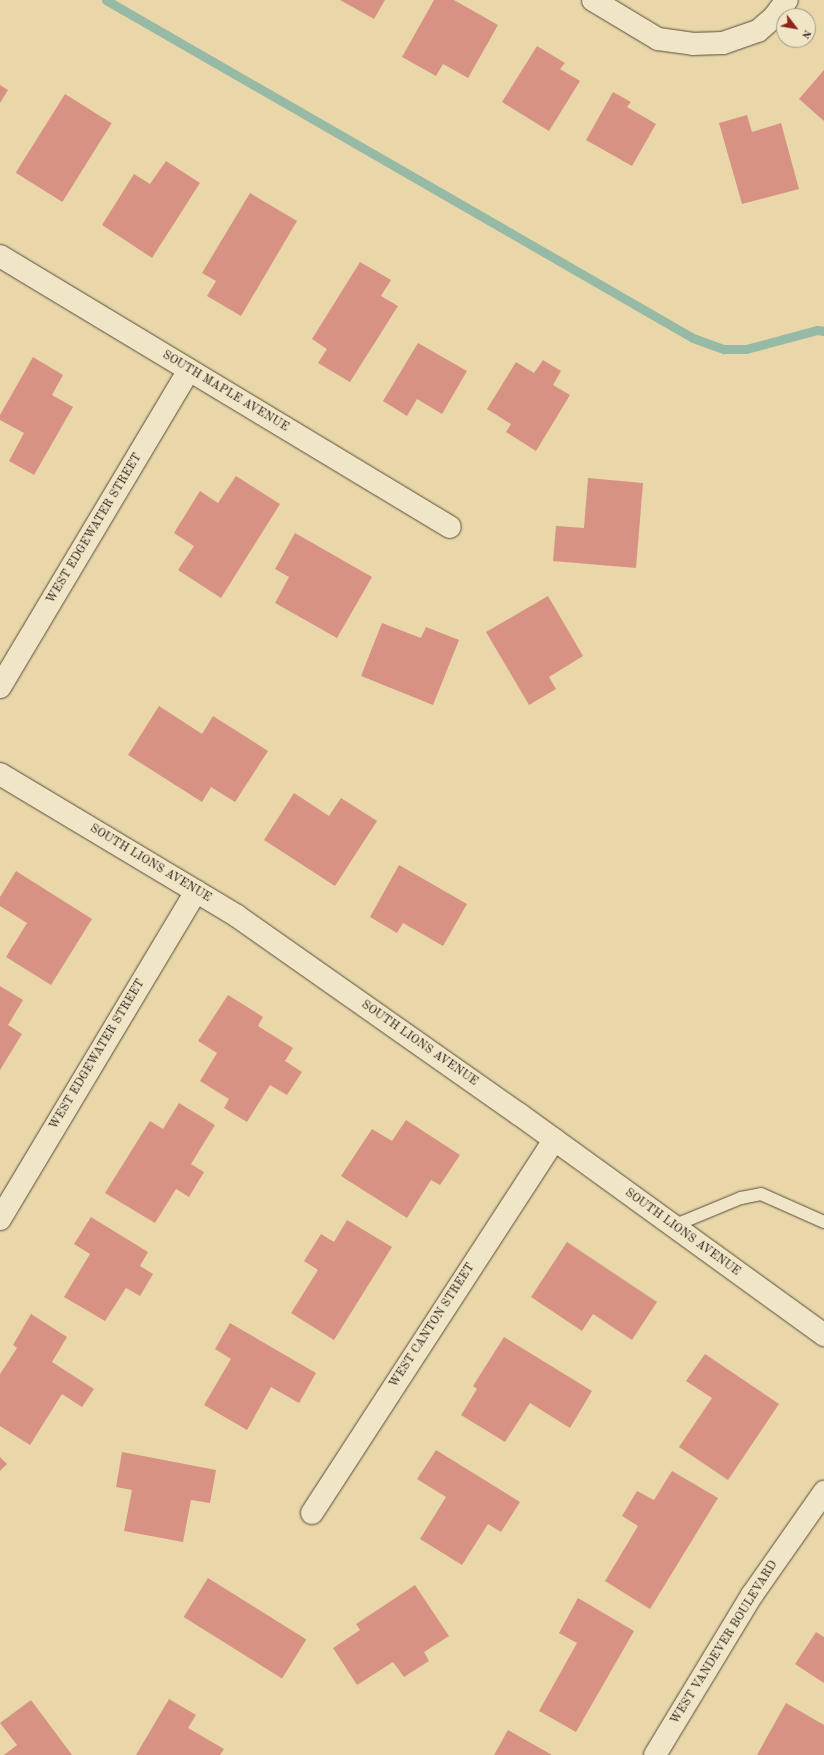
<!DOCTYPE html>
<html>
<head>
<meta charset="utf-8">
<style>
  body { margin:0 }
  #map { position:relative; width:824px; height:1755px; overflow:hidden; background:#e9d7a9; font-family:"Old Standard TT",serif }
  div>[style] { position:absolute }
  .stream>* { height:9px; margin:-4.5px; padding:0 4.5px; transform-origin:4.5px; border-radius:4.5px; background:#97baa7 }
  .building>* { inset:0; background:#d89284; transform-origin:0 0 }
  .roads { filter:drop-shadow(0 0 1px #584d3b) drop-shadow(0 0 1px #584d3b) }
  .service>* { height:12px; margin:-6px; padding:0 6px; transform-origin:6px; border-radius:6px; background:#f1e5c7 }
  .minor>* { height:22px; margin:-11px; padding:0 11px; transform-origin:11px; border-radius:11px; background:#f1e5c7 }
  span { translate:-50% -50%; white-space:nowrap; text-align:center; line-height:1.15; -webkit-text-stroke:3px #f1e5c7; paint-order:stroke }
  .street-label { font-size:12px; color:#281f16 }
  .north { position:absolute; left:776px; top:8px; width:40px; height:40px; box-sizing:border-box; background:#f1e5c7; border:1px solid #a19680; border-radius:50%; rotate:121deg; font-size:11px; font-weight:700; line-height:16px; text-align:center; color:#281f16 }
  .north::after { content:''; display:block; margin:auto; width:14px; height:18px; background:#8f2418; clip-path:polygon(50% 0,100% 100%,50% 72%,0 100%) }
</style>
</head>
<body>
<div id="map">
  <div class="stream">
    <i style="left:106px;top:0;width:677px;rotate:29.93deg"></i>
    <i style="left:693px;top:338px;width:33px;rotate:20deg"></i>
    <i style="left:724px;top:349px;width:22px"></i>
    <i style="left:746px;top:349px;width:73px;rotate:-15deg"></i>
    <i style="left:817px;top:330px;width:7px;rotate:8deg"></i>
  </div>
  <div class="building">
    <i style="clip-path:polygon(340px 0,385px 0,374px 19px)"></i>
    <i style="clip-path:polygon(434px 0,454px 0,498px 25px,468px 78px,443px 64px,436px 76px,402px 57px)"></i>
    <i style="clip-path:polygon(537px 46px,565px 63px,560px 69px,580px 81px,549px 131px,502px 102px)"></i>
    <i style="clip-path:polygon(824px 70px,824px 121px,799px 99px)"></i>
    <i style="clip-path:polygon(0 85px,8px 90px,0 103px)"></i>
    <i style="clip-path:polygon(613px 92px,631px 102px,627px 107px,656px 124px,632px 166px,586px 140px)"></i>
    <i style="left:65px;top:94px;width:55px;height:93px;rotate:32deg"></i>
    <i style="clip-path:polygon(747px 115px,752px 132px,781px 123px,799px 189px,742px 204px,719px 123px)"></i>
    <i style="clip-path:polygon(166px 161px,200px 183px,152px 258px,102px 225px,134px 174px,150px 184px)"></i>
    <i style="clip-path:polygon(250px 193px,297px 221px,241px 316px,207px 296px,216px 281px,202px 273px)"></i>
    <i style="clip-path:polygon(360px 262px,391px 280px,381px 296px,398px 306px,350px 382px,318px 363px,327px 349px,312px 339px)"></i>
    <i style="clip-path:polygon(418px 343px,467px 371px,442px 414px,417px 399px,407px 416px,383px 401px)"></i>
    <i style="clip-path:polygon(33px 357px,63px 375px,52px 395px,73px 407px,34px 475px,9px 461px,24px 433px,0 420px,0 415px)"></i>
    <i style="clip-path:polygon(543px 360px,561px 371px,553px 385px,570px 395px,536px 451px,506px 432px,511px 424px,487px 409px,516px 362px,534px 373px)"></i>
    <i style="clip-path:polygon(236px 476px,280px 504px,221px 598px,178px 570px,194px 546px,174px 533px,200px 491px,218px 503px)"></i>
    <i style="clip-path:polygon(588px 478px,643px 483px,636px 568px,553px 561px,556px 526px,584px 528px)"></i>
    <i style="clip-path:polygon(295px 533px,372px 577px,337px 638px,275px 603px,289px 577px,275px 569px)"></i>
    <i style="clip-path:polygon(548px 596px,583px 656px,549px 677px,556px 689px,529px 705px,486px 632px)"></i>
    <i style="clip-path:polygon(382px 623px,421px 638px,426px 627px,459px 640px,433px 705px,361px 676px)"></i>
    <i style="clip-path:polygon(159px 706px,202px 734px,213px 716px,268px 751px,235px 802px,211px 787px,202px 802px,128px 755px)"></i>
    <i style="clip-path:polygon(294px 793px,329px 816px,341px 798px,377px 821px,335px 886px,264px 840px)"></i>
    <i style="clip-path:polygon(399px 865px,467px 904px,443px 946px,403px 923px,397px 933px,370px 917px)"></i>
    <i style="clip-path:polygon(16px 871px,92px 919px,51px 985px,6px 957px,27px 923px,0 906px,0 897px)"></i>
    <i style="clip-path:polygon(0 986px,23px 1000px,8px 1025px,22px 1034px,0 1070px)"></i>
    <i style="clip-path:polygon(228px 995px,263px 1017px,258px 1026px,293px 1048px,285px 1061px,302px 1072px,287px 1095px,270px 1085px,247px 1122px,224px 1108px,229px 1099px,200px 1081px,217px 1053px,198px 1041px)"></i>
    <i style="clip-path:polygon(179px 1103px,215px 1125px,191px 1164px,204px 1172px,189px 1197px,176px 1189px,155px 1223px,105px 1193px,150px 1121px,163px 1129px)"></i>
    <i style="clip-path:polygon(406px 1120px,460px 1155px,440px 1185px,431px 1180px,407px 1218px,341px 1176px,372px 1129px,392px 1141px)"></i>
    <i style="clip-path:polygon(91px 1217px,148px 1252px,140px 1266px,153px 1274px,140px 1296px,126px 1288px,105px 1321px,64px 1297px,90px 1254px,74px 1244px)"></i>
    <i style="clip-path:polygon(347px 1220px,392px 1247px,334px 1340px,291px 1313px,318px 1270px,304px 1261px,321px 1234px,334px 1242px)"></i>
    <i style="clip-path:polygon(567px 1242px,657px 1302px,632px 1340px,593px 1314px,582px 1331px,531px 1297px)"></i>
    <i style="clip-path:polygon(31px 1314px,67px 1337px,52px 1362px,94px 1389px,82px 1407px,62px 1394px,30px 1445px,0 1426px,0 1374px,17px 1348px,13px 1345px)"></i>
    <i style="clip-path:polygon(230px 1323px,316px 1373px,299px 1403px,271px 1387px,247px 1430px,204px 1405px,231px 1359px,215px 1349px)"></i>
    <i style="clip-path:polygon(504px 1337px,592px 1391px,570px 1428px,530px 1403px,505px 1442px,461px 1415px,477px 1389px,473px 1386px)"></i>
    <i style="clip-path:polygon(705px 1354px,779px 1404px,728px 1480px,679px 1447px,712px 1398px,686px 1381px)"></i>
    <i style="clip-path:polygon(436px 1450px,520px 1502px,501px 1532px,488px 1524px,462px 1565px,420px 1539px,446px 1497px,417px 1479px)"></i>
    <i style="clip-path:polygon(122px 1452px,216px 1470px,210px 1503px,191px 1500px,183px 1542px,124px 1531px,132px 1490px,116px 1487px)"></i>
    <i style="clip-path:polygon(0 1457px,7px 1464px,0 1471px)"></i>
    <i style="clip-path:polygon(672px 1471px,718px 1498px,650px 1609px,605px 1581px,638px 1526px,622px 1516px,637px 1491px,654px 1500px)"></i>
    <i style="left:208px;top:1578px;width:116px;height:46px;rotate:32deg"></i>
    <i style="clip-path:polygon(415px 1585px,449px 1636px,424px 1652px,429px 1661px,404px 1677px,393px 1662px,357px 1685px,333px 1648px,360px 1630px,356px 1624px)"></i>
    <i style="clip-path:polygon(578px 1598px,634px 1631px,576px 1732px,539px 1711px,577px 1643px,559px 1633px)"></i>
    <i style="clip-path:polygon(816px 1632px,824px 1637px,824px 1683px,795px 1664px)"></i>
    <i style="clip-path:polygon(169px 1699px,196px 1715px,188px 1728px,224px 1749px,220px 1755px,136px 1755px)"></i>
    <i style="clip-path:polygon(31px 1700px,72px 1755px,4px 1755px,17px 1745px,0 1723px)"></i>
    <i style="clip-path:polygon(786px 1703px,824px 1725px,824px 1755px,757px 1755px)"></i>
    <i style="clip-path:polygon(508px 1730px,552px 1755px,494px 1755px)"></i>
  </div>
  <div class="roads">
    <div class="service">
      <i style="left:673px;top:1226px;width:74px;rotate:-22.4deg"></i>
      <i style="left:741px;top:1198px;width:20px;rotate:-11deg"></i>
      <i style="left:761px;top:1194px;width:69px;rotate:24deg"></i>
    </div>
    <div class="minor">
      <i style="left:593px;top:0;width:76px;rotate:31deg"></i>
      <i style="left:658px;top:39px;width:34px;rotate:8deg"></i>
      <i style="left:692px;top:44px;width:31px;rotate:-2deg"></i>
      <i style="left:723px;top:43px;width:37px;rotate:-19deg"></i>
      <i style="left:758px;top:31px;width:21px;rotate:-41deg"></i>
      <i style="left:774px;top:17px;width:21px;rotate:-53deg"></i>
      <i style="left:0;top:256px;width:525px;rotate:31.06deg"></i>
      <i style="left:0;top:687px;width:369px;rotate:-59.2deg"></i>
      <i style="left:0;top:774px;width:276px;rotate:30.9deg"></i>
      <i style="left:237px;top:916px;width:345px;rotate:35.1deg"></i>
      <i style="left:519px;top:1114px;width:377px;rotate:35.9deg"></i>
      <i style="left:0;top:1219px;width:382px;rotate:-59.1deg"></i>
      <i style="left:312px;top:1513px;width:445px;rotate:-57deg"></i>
      <i style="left:655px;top:1755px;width:187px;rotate:-58.8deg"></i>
      <i style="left:752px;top:1595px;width:126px;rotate:-55deg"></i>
    </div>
  </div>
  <div class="street-label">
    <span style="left:225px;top:392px;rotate:31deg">SOUTH MAPLE AVENUE</span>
    <span style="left:95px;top:529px;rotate:-59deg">WEST EDGEWATER STREET</span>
    <span style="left:150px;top:864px;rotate:31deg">SOUTH LIONS AVENUE</span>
    <span style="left:419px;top:1044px;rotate:35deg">SOUTH LIONS AVENUE</span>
    <span style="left:98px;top:1055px;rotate:-59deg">WEST EDGEWATER STREET</span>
    <span style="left:682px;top:1233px;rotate:36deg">SOUTH LIONS AVENUE</span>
    <span style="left:433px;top:1326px;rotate:-57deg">WEST CANTON STREET</span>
    <span style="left:725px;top:1643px;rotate:-58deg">WEST VANDEVER BOULEVARD</span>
  </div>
  <div class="north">N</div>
</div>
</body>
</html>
